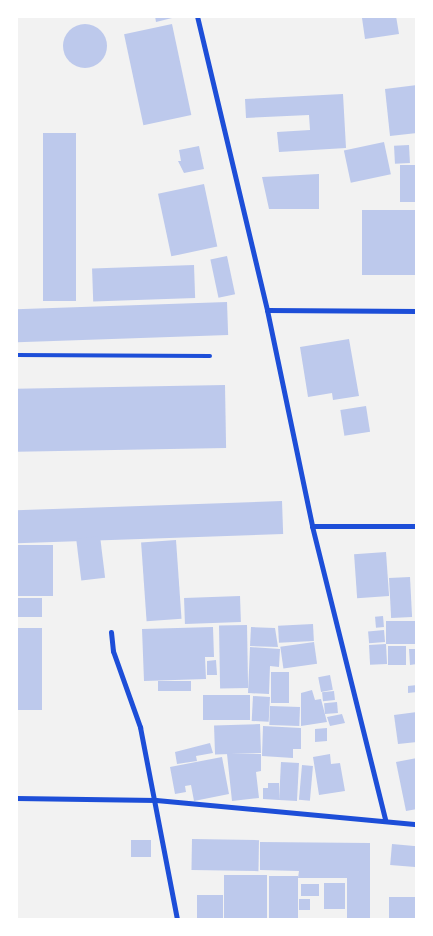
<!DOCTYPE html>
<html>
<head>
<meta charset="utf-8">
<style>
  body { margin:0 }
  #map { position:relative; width:433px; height:936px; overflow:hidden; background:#f2f2f2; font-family:Arial,sans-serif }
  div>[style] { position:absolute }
  .building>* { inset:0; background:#bdc9ec; transform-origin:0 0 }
  .round { border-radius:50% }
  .service>* { height:4px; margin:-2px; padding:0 2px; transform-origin:2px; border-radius:2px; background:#1d4ed8 }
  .minor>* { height:5px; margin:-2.5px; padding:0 2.5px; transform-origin:2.5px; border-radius:2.5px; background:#1d4ed8 }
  span { translate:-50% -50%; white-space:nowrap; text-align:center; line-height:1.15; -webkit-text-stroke:4px #fff; paint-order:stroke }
  .frame { position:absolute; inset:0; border:18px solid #fff; pointer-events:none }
</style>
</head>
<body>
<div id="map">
  <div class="building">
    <i style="clip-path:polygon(155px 16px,172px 16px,172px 18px,156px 22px)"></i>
    <i style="clip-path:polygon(372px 16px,396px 16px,399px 34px,365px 39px,362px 18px)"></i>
    <i class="round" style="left:63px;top:24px;width:44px;height:44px"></i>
    <i style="left:172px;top:24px;width:93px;height:49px;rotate:78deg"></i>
    <i style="clip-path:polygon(417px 85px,417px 133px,390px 136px,385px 89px)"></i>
    <i style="clip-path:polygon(343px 94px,346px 148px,279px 152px,277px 132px,310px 130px,309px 115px,246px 118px,245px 99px)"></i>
    <i style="left:43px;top:133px;width:33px;height:168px"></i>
    <i style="left:384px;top:142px;width:33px;height:41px;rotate:78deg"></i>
    <i style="left:409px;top:145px;width:18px;height:15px;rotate:87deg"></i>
    <i style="clip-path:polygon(199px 146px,204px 169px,184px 173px,178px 161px,181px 161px,179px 150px)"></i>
    <i style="left:417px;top:165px;width:37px;height:17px;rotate:90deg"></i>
    <i style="clip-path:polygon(319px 174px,319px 209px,269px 209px,262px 177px)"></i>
    <i style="left:204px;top:184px;width:64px;height:47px;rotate:78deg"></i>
    <i style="left:417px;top:210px;width:65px;height:55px;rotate:90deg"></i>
    <i style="left:227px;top:256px;width:39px;height:17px;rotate:78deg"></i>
    <i style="left:194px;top:265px;width:33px;height:102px;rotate:88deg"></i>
    <i style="left:227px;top:302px;width:33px;height:211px;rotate:88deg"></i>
    <i style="clip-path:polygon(349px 339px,359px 396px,333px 400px,332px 393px,308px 397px,300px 347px)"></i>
    <i style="left:225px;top:385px;width:63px;height:209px;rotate:89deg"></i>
    <i style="left:366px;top:406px;width:26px;height:26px;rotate:81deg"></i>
    <i style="left:282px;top:501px;width:33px;height:266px;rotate:88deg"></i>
    <i style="left:100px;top:536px;width:42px;height:24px;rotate:83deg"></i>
    <i style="left:176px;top:540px;width:79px;height:35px;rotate:86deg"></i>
    <i style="left:16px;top:545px;width:37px;height:51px"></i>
    <i style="left:386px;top:552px;width:44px;height:32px;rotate:86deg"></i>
    <i style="left:410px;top:577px;width:40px;height:21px;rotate:87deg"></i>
    <i style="left:240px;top:596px;width:26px;height:56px;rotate:88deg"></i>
    <i style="left:16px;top:598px;width:26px;height:19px"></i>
    <i style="left:383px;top:616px;width:11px;height:8px;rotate:85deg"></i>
    <i style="left:386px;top:621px;width:31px;height:23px"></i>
    <i style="left:313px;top:624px;width:17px;height:35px;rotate:87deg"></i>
    <i style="left:247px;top:625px;width:63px;height:28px;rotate:89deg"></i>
    <i style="clip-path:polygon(213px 627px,214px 657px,205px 657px,206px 679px,144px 681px,142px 629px)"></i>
    <i style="clip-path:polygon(251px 627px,275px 628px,278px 647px,250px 646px)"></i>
    <i style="left:16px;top:628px;width:26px;height:82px"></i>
    <i style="left:384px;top:630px;width:12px;height:16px;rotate:85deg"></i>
    <i style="left:314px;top:642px;width:22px;height:34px;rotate:82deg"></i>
    <i style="left:386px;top:644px;width:20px;height:17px;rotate:87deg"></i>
    <i style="left:388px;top:646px;width:18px;height:19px"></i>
    <i style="clip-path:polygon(250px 647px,280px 649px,279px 667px,270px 666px,269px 694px,248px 693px)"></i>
    <i style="clip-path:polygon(409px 649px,417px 649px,417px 664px,410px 665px)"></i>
    <i style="clip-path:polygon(216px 660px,217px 675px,207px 675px,207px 661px)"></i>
    <i style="left:271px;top:672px;width:18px;height:31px"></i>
    <i style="left:330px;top:675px;width:15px;height:12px;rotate:79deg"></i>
    <i style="left:191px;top:681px;width:10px;height:33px;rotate:90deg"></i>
    <i style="clip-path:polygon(417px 685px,417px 692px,408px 693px,408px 686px)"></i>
    <i style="clip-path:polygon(312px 690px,315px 700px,321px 699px,327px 722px,301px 726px,301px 693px)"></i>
    <i style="left:334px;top:691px;width:9px;height:12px;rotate:84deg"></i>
    <i style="left:250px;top:695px;width:25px;height:47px;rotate:90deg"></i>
    <i style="left:253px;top:696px;width:17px;height:25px;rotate:3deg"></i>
    <i style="left:337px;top:702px;width:11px;height:13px;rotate:85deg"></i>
    <i style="left:270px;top:706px;width:30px;height:19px;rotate:2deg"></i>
    <i style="clip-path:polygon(417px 712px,417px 742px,398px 744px,394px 715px)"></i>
    <i style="clip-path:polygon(342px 714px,345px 723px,330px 726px,327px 717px)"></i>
    <i style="left:260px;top:724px;width:29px;height:46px;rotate:88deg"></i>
    <i style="clip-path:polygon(263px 726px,301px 728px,301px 749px,293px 749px,293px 758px,262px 756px)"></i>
    <i style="clip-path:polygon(327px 728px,327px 741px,315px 742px,315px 729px)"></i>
    <i style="clip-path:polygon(210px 743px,213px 753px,196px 756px,197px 761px,177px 764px,175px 752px)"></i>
    <i style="clip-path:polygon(227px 754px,261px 754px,261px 771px,256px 772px,259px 798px,232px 801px)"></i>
    <i style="clip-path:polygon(330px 754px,331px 764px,340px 763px,345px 791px,319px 795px,313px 757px)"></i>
    <i style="clip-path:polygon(222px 757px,229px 794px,194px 801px,191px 785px,185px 786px,186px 792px,175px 794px,170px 767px)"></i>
    <i style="clip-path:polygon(417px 758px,417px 809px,406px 811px,396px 762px)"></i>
    <i style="left:281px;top:762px;width:18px;height:38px;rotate:3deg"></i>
    <i style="left:302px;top:765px;width:11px;height:35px;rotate:5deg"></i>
    <i style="clip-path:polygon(268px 783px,279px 783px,279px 800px,263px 799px,263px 788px,268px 788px)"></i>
    <i style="left:192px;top:839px;width:67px;height:31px;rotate:1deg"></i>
    <i style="left:131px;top:840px;width:20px;height:17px"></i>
    <i style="clip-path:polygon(260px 842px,370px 843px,370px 920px,347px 920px,347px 878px,298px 878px,299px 871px,260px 870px)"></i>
    <i style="left:392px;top:844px;width:25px;height:21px;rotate:5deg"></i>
    <i style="left:224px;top:875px;width:43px;height:45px"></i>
    <i style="left:269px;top:876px;width:29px;height:44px"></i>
    <i style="left:324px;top:883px;width:21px;height:26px"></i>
    <i style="left:301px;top:884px;width:18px;height:12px"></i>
    <i style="left:197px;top:895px;width:26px;height:25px"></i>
    <i style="left:389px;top:897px;width:28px;height:23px"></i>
    <i style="left:299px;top:899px;width:11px;height:11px"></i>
  </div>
  <div class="service">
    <i style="left:16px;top:355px;width:194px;rotate:0.3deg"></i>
  </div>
  <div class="minor">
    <i style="left:197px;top:16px;width:302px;rotate:76.6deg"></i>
    <i style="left:267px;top:310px;width:221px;rotate:78.2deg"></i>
    <i style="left:312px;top:526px;width:302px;rotate:76deg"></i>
    <i style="left:267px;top:310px;width:150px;rotate:0.4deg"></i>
    <i style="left:312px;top:526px;width:105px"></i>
    <i style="left:111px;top:632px;width:19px;rotate:84deg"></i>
    <i style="left:113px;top:651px;width:81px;rotate:70.4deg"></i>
    <i style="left:140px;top:727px;width:197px;rotate:79.1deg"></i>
    <i style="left:16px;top:798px;width:140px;rotate:0.8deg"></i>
    <i style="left:156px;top:800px;width:262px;rotate:5.3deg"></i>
  </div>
  <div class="frame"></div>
</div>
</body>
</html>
